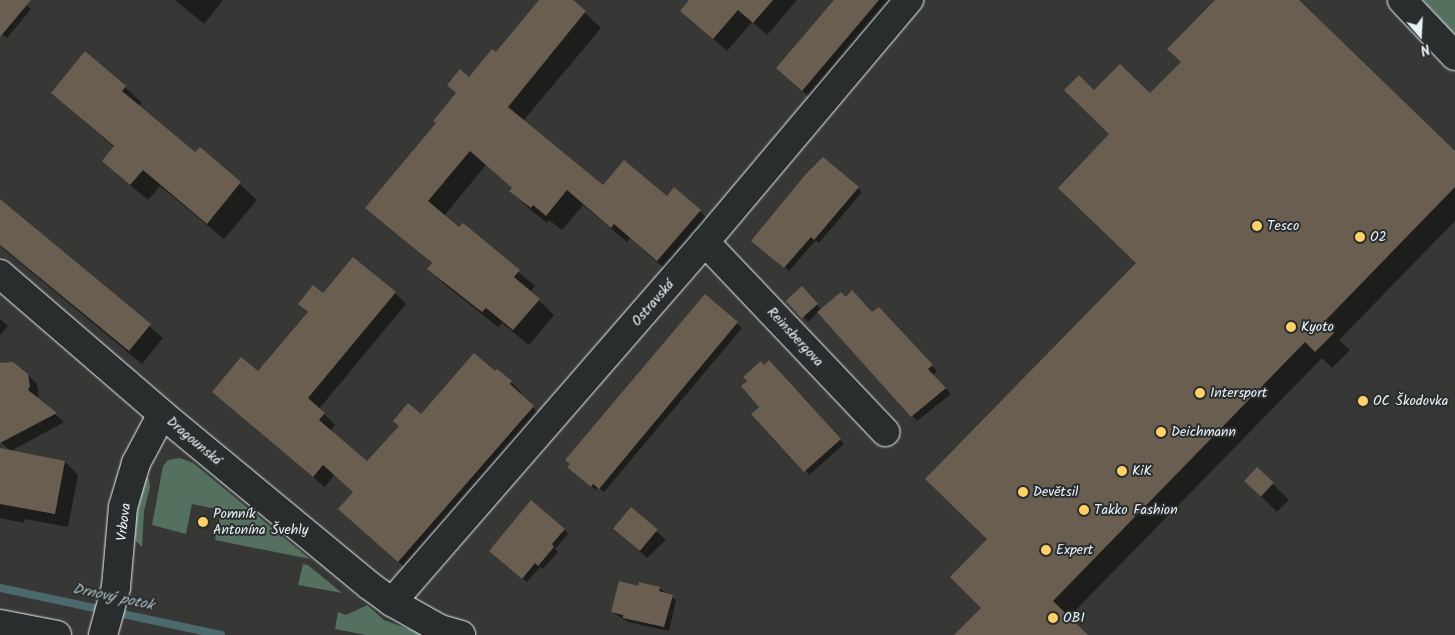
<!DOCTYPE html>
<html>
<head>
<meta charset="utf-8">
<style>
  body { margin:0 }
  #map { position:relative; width:1455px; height:635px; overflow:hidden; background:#373735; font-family:Kalam,sans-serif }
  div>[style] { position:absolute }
  .green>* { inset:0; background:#55705f }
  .shadow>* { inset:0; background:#0007; transform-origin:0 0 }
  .stream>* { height:8px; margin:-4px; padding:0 4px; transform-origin:4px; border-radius:4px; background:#4c6a6d }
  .building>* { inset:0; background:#6a5e51; transform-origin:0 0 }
  .roads { filter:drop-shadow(0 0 1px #e8f1f8) drop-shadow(0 0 1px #e8f1f8) }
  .minor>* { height:28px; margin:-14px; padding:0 14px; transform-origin:14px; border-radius:14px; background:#2a2d2e }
  .tertiary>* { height:28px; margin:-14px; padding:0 14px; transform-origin:14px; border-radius:14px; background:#2a2d2e }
  .dots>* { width:14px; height:14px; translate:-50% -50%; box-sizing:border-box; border:2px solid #2a2d2e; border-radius:50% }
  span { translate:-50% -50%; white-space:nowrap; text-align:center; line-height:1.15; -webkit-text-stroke:4px #2a2d2e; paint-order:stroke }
  .poi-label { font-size:14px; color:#e8f1f8 }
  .left { translate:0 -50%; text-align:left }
  .street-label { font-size:14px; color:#e8f1f8 }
  .water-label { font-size:15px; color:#aabbc0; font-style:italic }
  .north { position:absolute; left:1395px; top:10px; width:50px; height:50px; -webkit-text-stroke:4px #2a2d2e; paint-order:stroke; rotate:161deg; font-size:14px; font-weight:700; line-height:20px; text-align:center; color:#e8f1f8 }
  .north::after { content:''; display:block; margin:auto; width:18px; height:22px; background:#e8f1f8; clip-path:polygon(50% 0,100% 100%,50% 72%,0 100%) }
</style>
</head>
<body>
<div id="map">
  <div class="green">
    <i style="clip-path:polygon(1423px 0,1455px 0,1455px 35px)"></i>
    <i style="clip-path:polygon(180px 458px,193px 463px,310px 559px,215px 540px,221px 510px,192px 504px,186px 534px,152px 525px,163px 466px,168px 460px)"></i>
    <i style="clip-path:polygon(146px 477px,149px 479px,150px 487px,144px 511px,142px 547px,135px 540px,136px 517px)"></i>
    <i style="clip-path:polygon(303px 564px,308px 565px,342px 593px,298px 585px)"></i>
    <i style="clip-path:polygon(367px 605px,384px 620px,425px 635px,366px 635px,335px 629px,338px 612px,346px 615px)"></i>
  </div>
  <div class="shadow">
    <i style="clip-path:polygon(0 0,21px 0,31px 9px,7px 38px,0 32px)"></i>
    <i style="clip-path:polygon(175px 0,223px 0,204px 24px)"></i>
    <i style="clip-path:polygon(541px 0,571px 0,601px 28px,523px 121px,603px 187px,667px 198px,700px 211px,715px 227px,673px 276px,630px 238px,627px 242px,583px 205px,562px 230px,549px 220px,547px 223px,526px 206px,511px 191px,513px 189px,486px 165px,444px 216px,460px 229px,463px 225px,535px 286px,530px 292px,554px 315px,529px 345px,502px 323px,498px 327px,444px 284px,429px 269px,433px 265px,367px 207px,438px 123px,469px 78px,496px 54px)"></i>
    <i style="clip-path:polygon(691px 0,797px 0,767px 35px,752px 22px,727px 51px,682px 11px)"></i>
    <i style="clip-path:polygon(836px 0,903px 0,816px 103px,791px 81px)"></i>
    <i style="clip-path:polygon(1216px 0,1298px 0,1455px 153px,1455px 221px,1339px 340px,1350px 350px,1332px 368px,1322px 358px,1068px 618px,1086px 635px,956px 635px,983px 608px,1137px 263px,1110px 134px,1094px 92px,1150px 95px,1182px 62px)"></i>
    <i style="clip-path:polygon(85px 53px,125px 87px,142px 103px,139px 106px,196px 154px,200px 149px,257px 200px,224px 239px,160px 186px,148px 200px,120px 177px,104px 161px,115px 148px,52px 93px)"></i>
    <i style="clip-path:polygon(858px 188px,862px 192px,819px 243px,816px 240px,789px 271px,757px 245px)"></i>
    <i style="clip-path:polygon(0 200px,163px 338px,142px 364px,0 246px)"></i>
    <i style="clip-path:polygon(802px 288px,822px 310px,884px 314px,937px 371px,933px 375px,951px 394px,917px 421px,818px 312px,808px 322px,788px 301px)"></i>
    <i style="clip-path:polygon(395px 293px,406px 304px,319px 409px,335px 425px,330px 431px,368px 463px,421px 416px,495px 373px,511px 382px,522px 393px,520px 395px,544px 418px,410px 572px,339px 509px,354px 492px,334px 475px,325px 487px,213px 392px,259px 373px,308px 313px,299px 304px,323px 295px)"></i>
    <i style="clip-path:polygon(705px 296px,742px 328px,604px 492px,598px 487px,596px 490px,573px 471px,571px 465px)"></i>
    <i style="clip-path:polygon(0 319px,8px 326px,0 335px)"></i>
    <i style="clip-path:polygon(774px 366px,844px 444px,809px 475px,761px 407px)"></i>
    <i style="clip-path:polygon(0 367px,28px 375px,37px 384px,39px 396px,37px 398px,64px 422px,11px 451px,0 442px)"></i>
    <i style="clip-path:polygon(65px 462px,78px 475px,68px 527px,25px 519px,24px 523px,0 518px,0 471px)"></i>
    <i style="left:1257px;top:468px;width:45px;height:17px;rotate:45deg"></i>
    <i style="clip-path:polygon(631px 509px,666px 540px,647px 558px,623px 537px)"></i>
    <i style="clip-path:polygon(564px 529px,568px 534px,555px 549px,558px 552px,543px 569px,540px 567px,527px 582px,495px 555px)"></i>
    <i style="clip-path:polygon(639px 588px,659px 588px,676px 600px,669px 631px,628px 622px,612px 612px)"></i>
  </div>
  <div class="stream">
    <i style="left:0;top:588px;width:226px;rotate:12deg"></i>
  </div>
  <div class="building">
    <i style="clip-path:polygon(0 0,31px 0,0 37px)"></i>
    <i style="clip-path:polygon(539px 0,573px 0,586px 11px,508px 107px,603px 185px,624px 160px,667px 196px,674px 187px,701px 210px,657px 261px,614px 224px,611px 228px,567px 190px,546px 216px,533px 205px,531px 208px,509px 191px,512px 188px,470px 151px,428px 201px,459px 227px,463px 223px,520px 270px,514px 277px,540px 299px,513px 330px,486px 308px,482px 312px,427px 269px,432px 263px,365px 208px,436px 123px,433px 121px,456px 93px,447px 85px,460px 69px,469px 77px,492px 49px,496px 52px)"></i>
    <i style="clip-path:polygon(689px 0,773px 0,753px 23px,738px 10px,713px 39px,680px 11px)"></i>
    <i style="clip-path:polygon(834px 0,879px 0,802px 91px,776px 68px)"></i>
    <i style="clip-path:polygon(1215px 0,1299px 0,1455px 151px,1455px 187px,1323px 323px,1334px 333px,1315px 352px,1305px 342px,1053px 601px,1088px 635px,954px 635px,981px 608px,950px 577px,987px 539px,925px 479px,1136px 263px,1058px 188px,1109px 134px,1064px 90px,1079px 75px,1094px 90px,1120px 64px,1150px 93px,1181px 62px,1167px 49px)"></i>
    <i style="clip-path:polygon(85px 51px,126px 86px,122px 91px,195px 152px,200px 147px,241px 182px,207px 224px,143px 170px,130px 185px,102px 161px,114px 146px,51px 93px)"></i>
    <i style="clip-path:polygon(823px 157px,859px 187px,814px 240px,811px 237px,784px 268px,751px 241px,805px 175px)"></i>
    <i style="clip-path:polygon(0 199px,151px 324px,129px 351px,0 245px)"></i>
    <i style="clip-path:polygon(353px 257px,396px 292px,308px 398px,325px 413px,319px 420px,367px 461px,399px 426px,393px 421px,408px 403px,421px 414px,474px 353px,495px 371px,497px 369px,512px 381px,510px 384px,534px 406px,398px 562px,338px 509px,353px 492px,323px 465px,313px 477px,212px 392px,241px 357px,258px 371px,308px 312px,298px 304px,313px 285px,323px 293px)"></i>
    <i style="left:802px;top:286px;width:24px;height:22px;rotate:48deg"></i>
    <i style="clip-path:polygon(852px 290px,872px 312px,879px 307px,933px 365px,928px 369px,946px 388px,911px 417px,817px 312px,841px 292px,846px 297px)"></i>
    <i style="clip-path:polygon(705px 294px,738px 322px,599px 489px,593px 484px,591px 487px,567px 467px,570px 464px,565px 460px)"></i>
    <i style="clip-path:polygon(769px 360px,841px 439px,804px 472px,751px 414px,759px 407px,741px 386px,747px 381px,743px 377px,761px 361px,764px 365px)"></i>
    <i style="clip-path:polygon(13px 362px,28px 374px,30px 386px,28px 390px,57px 413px,0 443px,0 363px)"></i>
    <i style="clip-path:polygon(0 448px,65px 461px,55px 514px,0 504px)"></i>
    <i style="left:1257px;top:467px;width:23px;height:19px;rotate:43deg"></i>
    <i style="clip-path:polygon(531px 500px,565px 529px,552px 544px,554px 547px,538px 566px,535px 563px,522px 579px,489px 551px)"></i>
    <i style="left:631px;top:507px;width:35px;height:28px;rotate:40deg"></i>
    <i style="clip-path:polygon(619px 581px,638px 586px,639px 582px,660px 587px,659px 591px,673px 595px,664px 627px,623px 618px,623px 615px,611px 612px)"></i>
  </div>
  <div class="roads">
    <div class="minor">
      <i style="left:1402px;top:0;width:77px;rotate:46.6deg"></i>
      <i style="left:705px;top:242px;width:262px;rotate:46.5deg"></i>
      <i style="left:392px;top:602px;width:477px;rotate:-49deg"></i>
      <i style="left:705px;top:242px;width:317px;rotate:-49.9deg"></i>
      <i style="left:0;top:624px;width:58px;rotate:10.9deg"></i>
      <i style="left:103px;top:635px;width:50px;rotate:-74.8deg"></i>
      <i style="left:116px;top:587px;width:80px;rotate:-85deg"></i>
      <i style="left:123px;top:507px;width:46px;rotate:-73.5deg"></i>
      <i style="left:136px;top:463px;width:55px;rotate:-62deg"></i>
    </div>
    <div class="tertiary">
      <i style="left:0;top:274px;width:214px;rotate:40.8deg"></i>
      <i style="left:162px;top:414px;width:270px;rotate:39.6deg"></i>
      <i style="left:370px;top:586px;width:27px;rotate:36deg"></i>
      <i style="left:392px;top:602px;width:55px;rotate:29.4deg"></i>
      <i style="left:440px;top:629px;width:22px;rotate:16deg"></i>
    </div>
  </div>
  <div class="dots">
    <i style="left:1257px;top:226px;background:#ffd166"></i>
    <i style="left:1360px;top:237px;background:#ffd166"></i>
    <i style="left:1291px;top:327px;background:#ffd166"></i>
    <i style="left:1200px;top:393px;background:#ffd166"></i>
    <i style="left:1363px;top:401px;background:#ffd166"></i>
    <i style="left:1161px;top:432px;background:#ffd166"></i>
    <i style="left:1122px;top:471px;background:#ffd166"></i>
    <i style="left:1023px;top:492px;background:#ffd166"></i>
    <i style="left:1084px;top:510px;background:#ffd166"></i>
    <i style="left:203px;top:522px;background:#ffd166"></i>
    <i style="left:1046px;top:550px;background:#ffd166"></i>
    <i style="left:1053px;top:618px;background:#ffd166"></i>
  </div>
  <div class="poi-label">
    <span class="left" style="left:1267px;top:226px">Tesco</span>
    <span class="left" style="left:1370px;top:237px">O2</span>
    <span class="left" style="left:1301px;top:327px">Kyoto</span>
    <span class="left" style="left:1210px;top:393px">Intersport</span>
    <span class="left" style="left:1373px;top:401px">OC Škodovka</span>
    <span class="left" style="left:1171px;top:432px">Deichmann</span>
    <span class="left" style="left:1132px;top:471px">KiK</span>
    <span class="left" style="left:1033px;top:492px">Devětsil</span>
    <span class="left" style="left:1094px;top:510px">Takko Fashion</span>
    <span class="left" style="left:213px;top:522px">Pomník<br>Antonína Švehly</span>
    <span class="left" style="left:1056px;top:550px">Expert</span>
    <span class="left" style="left:1063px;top:618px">OBI</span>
  </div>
  <div class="street-label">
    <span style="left:653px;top:303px;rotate:-49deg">Ostravská</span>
    <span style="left:795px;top:337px;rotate:47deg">Reinsbergova</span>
    <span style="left:194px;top:441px;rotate:40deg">Dragounská</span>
    <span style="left:124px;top:522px;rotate:-83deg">Vrbova</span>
  </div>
  <div class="water-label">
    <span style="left:113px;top:598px;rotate:12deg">Drnový potok</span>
  </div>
  <div class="north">N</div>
</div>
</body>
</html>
